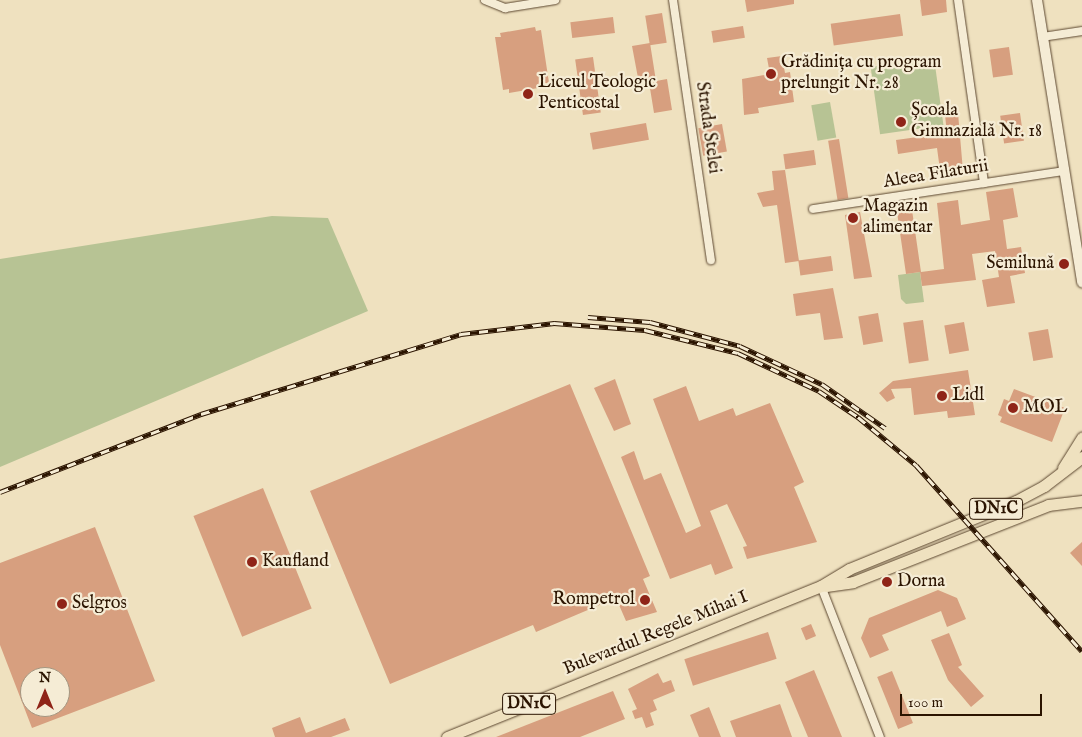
<!DOCTYPE html>
<html>
<head>
<meta charset="utf-8">
<style>
  body { margin:0 }
  #map { position:relative; width:1082px; height:737px; overflow:hidden; background:#efe1bf; font-family:"IM FELL English",serif }
  div>[style] { position:absolute }
  .green>* { inset:0; background:#b7c394; transform-origin:0 0 }
  .building>* { inset:0; background:#d79f7f; transform-origin:0 0 }
  .roads { filter:drop-shadow(0 0 1px #5c4730) drop-shadow(0 0 1px #5c4730) }
  .minor>* { height:8px; margin:-4px; padding:0 4px; transform-origin:4px; border-radius:4px; background:#f5ecd5 }
  .secondary>* { height:10px; margin:-5px; padding:0 5px; transform-origin:5px; border-radius:5px; background:#f5ecd5 }
  .primary>* { height:11px; margin:-5.5px; padding:0 5.5px; transform-origin:5.5px; border-radius:5.5px; background:#efe1bf }
  .rail>* { height:5px; margin-top:-2.5px; transform-origin:0; background:repeating-linear-gradient(90deg,#f5ecd5 0 9px,#2b1400 0 18px); box-sizing:border-box; border-block:1px solid #2b1400 }
  .dots>* { width:14px; height:14px; translate:-50% -50%; box-sizing:border-box; border:2px solid #f5ecd5; border-radius:50% }
  span { translate:-50% -50%; white-space:nowrap; text-align:center; line-height:1.15; -webkit-text-stroke:4.5px #f5ecd5; paint-order:stroke }
  .shield-label span { padding:1px 4px; background:#f5ecd5; border:1px solid; border-radius:4px; -webkit-text-stroke-width:0 }
  .shield-label { font-size:16px; color:#2b1400; font-weight:700 }
  .poi-label { font-size:18px; color:#2b1400 }
  .left { translate:0 -50%; text-align:left }
  .right { translate:-100% -50%; text-align:right }
  .street-label { font-size:18px; color:#2b1400 }
  .north { position:absolute; left:20px; top:667px; width:50px; height:50px; box-sizing:border-box; background:#f5ecd5; border:1px solid #a49680; border-radius:50%; rotate:0deg; font-size:14px; font-weight:700; line-height:20px; text-align:center; color:#2b1400 }
  .north::after { content:''; display:block; margin:auto; width:18px; height:22px; background:#8f2418; clip-path:polygon(50% 0,100% 100%,50% 72%,0 100%) }
  .scale { position:absolute; left:900px; top:694px; width:142px; height:22px; box-sizing:border-box; border:2px solid #2b1400; border-top:0; padding-left:6px; font-size:15px; line-height:18px; white-space:nowrap; color:#2b1400; -webkit-text-stroke:4px #f5ecd5; paint-order:stroke }
</style>
</head>
<body>
<div id="map">
  <div class="green">
    <i style="left:934px;top:58px;width:68px;height:64px;rotate:82deg"></i>
    <i style="left:830px;top:102px;width:36px;height:19px;rotate:80deg"></i>
    <i style="clip-path:polygon(272px 216px,328px 218px,368px 311px,0 467px,0 259px)"></i>
    <i style="clip-path:polygon(920px 272px,924px 302px,906px 304px,901px 299px,898px 275px)"></i>
  </div>
  <div class="building">
    <i style="clip-path:polygon(745px 0,794px 0,794px 4px,747px 12px)"></i>
    <i style="clip-path:polygon(920px 0,946px 0,947px 12px,922px 16px)"></i>
    <i style="left:662px;top:13px;width:30px;height:17px;rotate:81deg"></i>
    <i style="left:900px;top:14px;width:22px;height:70px;rotate:82deg"></i>
    <i style="left:613px;top:17px;width:16px;height:43px;rotate:83deg"></i>
    <i style="left:743px;top:26px;width:12px;height:32px;rotate:81deg"></i>
    <i style="clip-path:polygon(535px 27px,536px 31px,541px 30px,549px 83px,544px 83px,544px 87px,509px 93px,509px 89px,503px 90px,495px 37px,501px 37px,500px 33px)"></i>
    <i style="clip-path:polygon(650px 43px,656px 81px,667px 79px,672px 110px,654px 113px,648px 76px,638px 78px,632px 46px)"></i>
    <i style="left:1009px;top:47px;width:28px;height:20px;rotate:82deg"></i>
    <i style="clip-path:polygon(782px 56px,785px 73px,790px 72px,794px 102px,758px 108px,759px 113px,744px 115px,742px 79px,770px 74px,767px 58px)"></i>
    <i style="left:593px;top:57px;width:56px;height:18px;rotate:82deg"></i>
    <i style="clip-path:polygon(958px 113px,963px 171px,940px 170px,937px 148px,898px 154px,896px 140px,947px 133px,945px 115px)"></i>
    <i style="left:1020px;top:113px;width:28px;height:20px;rotate:82deg"></i>
    <i style="left:646px;top:123px;width:17px;height:57px;rotate:80deg"></i>
    <i style="left:722px;top:124px;width:28px;height:24px;rotate:80deg"></i>
    <i style="left:839px;top:139px;width:60px;height:11px;rotate:81deg"></i>
    <i style="left:814px;top:150px;width:15px;height:31px;rotate:82deg"></i>
    <i style="clip-path:polygon(785px 170px,799px 261px,785px 263px,777px 205px,763px 207px,757px 193px,774px 190px,772px 171px)"></i>
    <i style="clip-path:polygon(1013px 188px,1018px 217px,1003px 220px,1007px 249px,1021px 247px,1025px 273px,1010px 276px,1015px 303px,987px 307px,982px 280px,999px 277px,995px 251px,972px 254px,976px 280px,922px 286px,920px 272px,906px 274px,897px 212px,912px 210px,921px 272px,944px 269px,937px 203px,958px 200px,961px 225px,990px 220px,986px 192px)"></i>
    <i style="clip-path:polygon(860px 212px,872px 277px,854px 279px,845px 215px)"></i>
    <i style="left:831px;top:256px;width:15px;height:33px;rotate:82deg"></i>
    <i style="clip-path:polygon(833px 288px,843px 338px,824px 340px,820px 313px,796px 316px,793px 294px)"></i>
    <i style="left:878px;top:313px;width:29px;height:20px;rotate:80deg"></i>
    <i style="left:923px;top:320px;width:41px;height:20px;rotate:82deg"></i>
    <i style="left:964px;top:322px;width:29px;height:20px;rotate:80deg"></i>
    <i style="left:1048px;top:329px;width:29px;height:20px;rotate:80deg"></i>
    <i style="clip-path:polygon(968px 370px,975px 415px,948px 418px,947px 411px,914px 415px,911px 388px,891px 389px,895px 398px,887px 402px,879px 393px,893px 381px)"></i>
    <i style="clip-path:polygon(615px 379px,631px 424px,614px 431px,594px 388px)"></i>
    <i style="clip-path:polygon(570px 384px,650px 576px,643px 579px,657px 612px,626px 621px,616px 598px,536px 632px,533px 625px,390px 684px,310px 491px)"></i>
    <i style="clip-path:polygon(686px 386px,699px 421px,733px 408px,736px 416px,770px 403px,804px 482px,794px 487px,817px 542px,747px 559px,743px 547px,747px 546px,727px 504px,710px 511px,733px 568px,715px 575px,711px 564px,670px 579px,621px 457px,634px 451px,644px 480px,661px 473px,686px 533px,701px 526px,653px 399px)"></i>
    <i style="clip-path:polygon(1014px 389px,1065px 408px,1052px 442px,1000px 422px,1002px 417px,998px 415px,1004px 399px,1009px 401px)"></i>
    <i style="left:263px;top:488px;width:130px;height:75px;rotate:68deg"></i>
    <i style="clip-path:polygon(evenodd,95px 527px,155px 681px,32px 728px,0 645px,0 563px,95px 527px,30px 677px,60px 677px,60px 707px,30px 707px,30px 677px)"></i>
    <i style="clip-path:polygon(1082px 542px,1082px 566px,1070px 553px)"></i>
    <i style="clip-path:polygon(938px 590px,957px 598px,966px 619px,947px 627px,941px 611px,882px 635px,889px 650px,870px 658px,861px 638px,869px 618px)"></i>
    <i style="left:811px;top:624px;width:13px;height:11px;rotate:67deg"></i>
    <i style="left:768px;top:632px;width:28px;height:88px;rotate:72deg"></i>
    <i style="clip-path:polygon(949px 633px,962px 665px,958px 667px,984px 696px,971px 707px,948px 680px,931px 640px)"></i>
    <i style="clip-path:polygon(814px 670px,842px 737px,808px 737px,785px 682px)"></i>
    <i style="left:892px;top:671px;width:56px;height:16px;rotate:68deg"></i>
    <i style="clip-path:polygon(658px 673px,663px 683px,671px 680px,675px 691px,653px 700px,657px 710px,650px 713px,654px 725px,646px 728px,642px 717px,635px 719px,632px 711px,637px 709px,628px 689px)"></i>
    <i style="clip-path:polygon(613px 691px,625px 719px,580px 737px,496px 737px)"></i>
    <i style="clip-path:polygon(780px 704px,792px 737px,736px 737px,730px 721px)"></i>
    <i style="clip-path:polygon(709px 707px,721px 737px,699px 737px,690px 715px)"></i>
    <i style="clip-path:polygon(300px 717px,306px 733px,345px 718px,350px 730px,331px 737px,275px 737px,272px 728px)"></i>
  </div>
  <div class="roads">
    <div class="minor">
      <i style="left:485px;top:0;width:22px;rotate:22deg"></i>
      <i style="left:505px;top:8px;width:51px;rotate:-9.1deg"></i>
      <i style="left:673px;top:0;width:263px;rotate:81.7deg"></i>
      <i style="left:958px;top:0;width:185px;rotate:81.9deg"></i>
      <i style="left:1042px;top:37px;width:40px;rotate:-8.5deg"></i>
      <i style="left:813px;top:209px;width:254px;rotate:-8.6deg"></i>
      <i style="left:821px;top:586px;width:162px;rotate:68.7deg"></i>
    </div>
    <div class="secondary">
      <i style="left:1037px;top:0;width:286px;rotate:80.9deg"></i>
    </div>
    <div class="primary">
      <i style="left:1063px;top:468px;width:36px;rotate:-58deg"></i>
      <i style="left:826px;top:586px;width:27px;rotate:-8deg"></i>
      <i style="left:853px;top:582px;width:210px;rotate:-21.5deg"></i>
      <i style="left:1048px;top:505px;width:34px;rotate:-7deg"></i>
      <i style="left:447px;top:737px;width:403px;rotate:-22deg"></i>
      <i style="left:821px;top:586px;width:33px;rotate:-31deg"></i>
      <i style="left:849px;top:569px;width:180px;rotate:-22.2deg"></i>
      <i style="left:1016px;top:501px;width:32px;rotate:-28deg"></i>
      <i style="left:1044px;top:486px;width:48px;rotate:-37.3deg"></i>
    </div>
  </div>
  <div class="rail">
    <i style="left:588px;top:317px;width:62px;rotate:4.6deg"></i>
    <i style="left:650px;top:322px;width:93px;rotate:14.9deg"></i>
    <i style="left:740px;top:346px;width:90px;rotate:24.9deg"></i>
    <i style="left:822px;top:384px;width:77px;rotate:34.9deg"></i>
    <i style="left:0;top:492px;width:216px;rotate:-21.2deg"></i>
    <i style="left:201px;top:414px;width:272px;rotate:-17.1deg"></i>
    <i style="left:461px;top:334px;width:94px;rotate:-6.7deg"></i>
    <i style="left:554px;top:323px;width:91px;rotate:4.4deg"></i>
    <i style="left:645px;top:330px;width:96px;rotate:13.9deg"></i>
    <i style="left:738px;top:353px;width:89px;rotate:25.1deg"></i>
    <i style="left:819px;top:391px;width:47px;rotate:33.7deg"></i>
    <i style="left:858px;top:417px;width:75px;rotate:39.6deg"></i>
    <i style="left:916px;top:465px;width:249px;rotate:48.3deg"></i>
  </div>
  <div class="dots">
    <i style="left:771px;top:74px;background:#8f2418"></i>
    <i style="left:528px;top:94px;background:#8f2418"></i>
    <i style="left:901px;top:122px;background:#8f2418"></i>
    <i style="left:853px;top:218px;background:#8f2418"></i>
    <i style="left:1064px;top:264px;background:#8f2418"></i>
    <i style="left:942px;top:396px;background:#8f2418"></i>
    <i style="left:1013px;top:408px;background:#8f2418"></i>
    <i style="left:252px;top:562px;background:#8f2418"></i>
    <i style="left:887px;top:582px;background:#8f2418"></i>
    <i style="left:645px;top:600px;background:#8f2418"></i>
    <i style="left:62px;top:604px;background:#8f2418"></i>
  </div>
  <div class="shield-label">
    <span style="left:996px;top:509px">DN1C</span>
    <span style="left:529px;top:704px">DN1C</span>
  </div>
  <div class="poi-label">
    <span class="left" style="left:781px;top:74px">Grădinița cu program<br>prelungit Nr. 28</span>
    <span class="left" style="left:538px;top:94px">Liceul Teologic<br>Penticostal</span>
    <span class="left" style="left:911px;top:122px">Școala<br>Gimnazială Nr. 18</span>
    <span class="left" style="left:863px;top:218px">Magazin<br>alimentar</span>
    <span class="right" style="left:1054px;top:264px">Semilună</span>
    <span class="left" style="left:952px;top:396px">Lidl</span>
    <span class="left" style="left:1023px;top:408px">MOL</span>
    <span class="left" style="left:262px;top:562px">Kaufland</span>
    <span class="left" style="left:897px;top:582px">Dorna</span>
    <span class="right" style="left:635px;top:600px">Rompetrol</span>
    <span class="left" style="left:72px;top:604px">Selgros</span>
  </div>
  <div class="street-label">
    <span style="left:707px;top:128px;rotate:82deg">Strada Stelei</span>
    <span style="left:936px;top:175px;rotate:-9deg">Aleea Filaturii</span>
    <span style="left:656px;top:634px;rotate:-22deg">Bulevardul Regele Mihai I</span>
  </div>
  <div class="north">N</div>
  <div class="scale">100 m</div>
</div>
</body>
</html>
